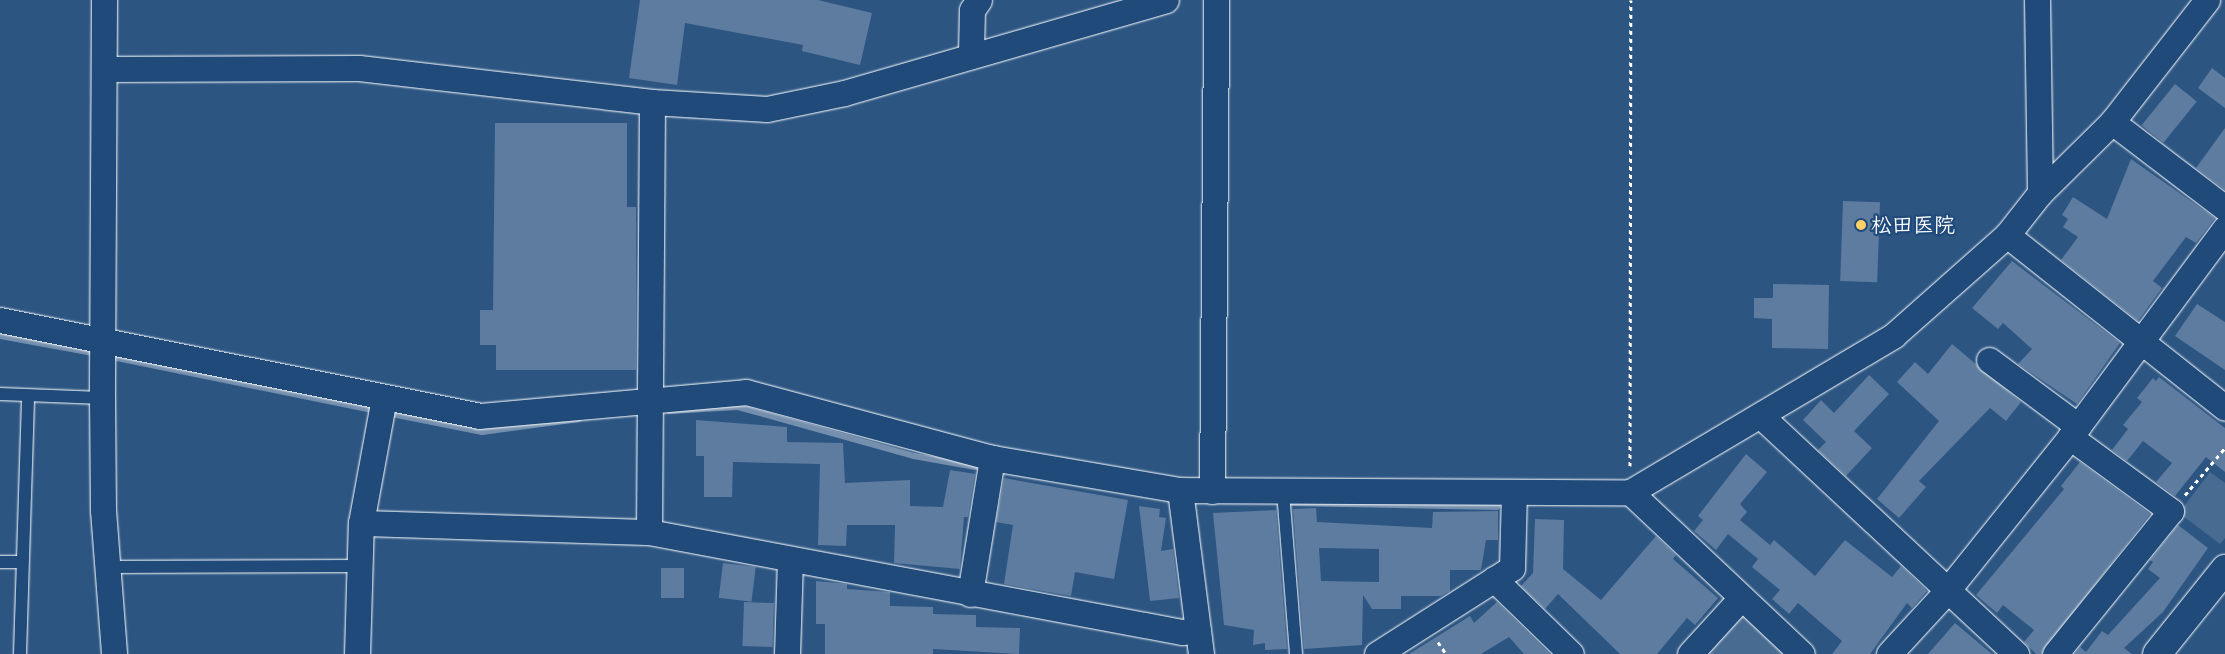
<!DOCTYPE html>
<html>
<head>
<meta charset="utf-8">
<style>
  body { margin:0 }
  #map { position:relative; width:2225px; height:654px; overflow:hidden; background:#2c5582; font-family:Itim,"Klee One",sans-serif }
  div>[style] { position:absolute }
  .green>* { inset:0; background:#486b92 }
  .stream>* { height:6px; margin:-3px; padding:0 3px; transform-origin:3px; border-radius:3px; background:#748fad }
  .building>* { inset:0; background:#5e7c9f; transform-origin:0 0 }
  .path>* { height:3px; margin-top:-1.5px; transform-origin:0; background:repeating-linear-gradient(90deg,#fff 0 4px,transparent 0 8px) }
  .roads { filter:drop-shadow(0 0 1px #fff) drop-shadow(0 0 1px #fff) }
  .service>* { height:12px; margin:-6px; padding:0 6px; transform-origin:6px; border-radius:6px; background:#1f4a7a }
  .minor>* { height:25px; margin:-12.5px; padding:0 12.5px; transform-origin:12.5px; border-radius:12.5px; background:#1f4a7a }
  .tertiary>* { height:28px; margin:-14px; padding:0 14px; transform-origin:14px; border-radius:14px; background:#1f4a7a }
  .dots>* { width:14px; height:14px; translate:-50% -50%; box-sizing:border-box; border:2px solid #1f4a7a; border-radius:50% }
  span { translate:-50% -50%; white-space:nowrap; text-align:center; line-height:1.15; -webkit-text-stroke:4.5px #1f4a7a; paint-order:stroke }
  .poi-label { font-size:21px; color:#fff; font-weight:700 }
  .left { translate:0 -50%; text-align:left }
</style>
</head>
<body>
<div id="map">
  <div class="green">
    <i style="clip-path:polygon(2210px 472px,2225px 483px,2225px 538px,2220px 544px,2179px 513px)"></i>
    <i style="clip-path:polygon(1746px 614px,1787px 654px,1706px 654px,1738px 617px)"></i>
  </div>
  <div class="stream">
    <i style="left:0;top:336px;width:100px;rotate:10.4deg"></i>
    <i style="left:107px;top:356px;width:276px;rotate:11.5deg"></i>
    <i style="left:669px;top:411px;width:69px;rotate:-3.3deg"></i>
    <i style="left:738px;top:407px;width:183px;rotate:15.6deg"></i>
    <i style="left:914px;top:456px;width:62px;rotate:10.2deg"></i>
    <i style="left:387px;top:413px;width:97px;rotate:11.3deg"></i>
    <i style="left:482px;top:432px;width:98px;rotate:-7.6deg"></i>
    <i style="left:1293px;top:503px;width:204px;rotate:1.1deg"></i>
  </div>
  <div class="building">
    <i style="clip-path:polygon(640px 0,818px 0,872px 13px,860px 65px,802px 51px,803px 45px,685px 23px,677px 85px,629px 78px)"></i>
    <i style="clip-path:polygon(2212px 68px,2225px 78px,2225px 108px,2198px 88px)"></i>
    <i style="left:2175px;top:84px;width:28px;height:53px;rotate:39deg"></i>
    <i style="clip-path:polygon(495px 123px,627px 123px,627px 207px,636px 207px,636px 370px,496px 370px,496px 345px,480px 345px,480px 310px,493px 310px)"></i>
    <i style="clip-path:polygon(2225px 128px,2225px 190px,2196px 168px)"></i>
    <i style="clip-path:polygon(2131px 159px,2215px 218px,2196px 243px,2186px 237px,2153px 281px,2162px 288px,2138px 321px,2061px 260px,2078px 237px,2063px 227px,2068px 219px,2062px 215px,2073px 197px,2107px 219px)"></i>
    <i style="left:1843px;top:201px;width:37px;height:80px;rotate:2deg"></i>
    <i style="clip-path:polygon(2012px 261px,2120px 343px,2077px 404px,2018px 364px,2032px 349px,2003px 323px,1998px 329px,1972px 308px)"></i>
    <i style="clip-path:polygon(1773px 284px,1829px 285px,1828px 349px,1772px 348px,1772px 319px,1754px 318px,1754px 298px,1773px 298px)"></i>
    <i style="clip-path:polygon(2197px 304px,2225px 322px,2225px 370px,2175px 336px)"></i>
    <i style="clip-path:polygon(1952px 344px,2021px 402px,2006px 421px,1990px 408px,1919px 481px,1926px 487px,1899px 518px,1877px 499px,1939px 421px,1897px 382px,1915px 362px,1928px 374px)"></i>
    <i style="clip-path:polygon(1869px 375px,1889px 394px,1854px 431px,1872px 448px,1846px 476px,1818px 450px,1826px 442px,1803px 420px,1821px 400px,1834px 413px)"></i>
    <i style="clip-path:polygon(2159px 377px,2225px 428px,2225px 472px,2206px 457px,2175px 496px,2156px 482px,2172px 463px,2143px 441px,2127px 461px,2112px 450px,2128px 429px,2123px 425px,2142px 402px,2137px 398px,2153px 378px,2156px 381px)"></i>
    <i style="clip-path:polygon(696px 420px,787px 427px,787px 442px,843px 443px,845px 483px,910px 480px,910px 506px,943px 507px,950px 470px,975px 474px,968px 517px,964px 517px,960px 569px,894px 563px,895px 525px,847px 525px,846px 546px,818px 545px,820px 464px,733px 462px,732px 497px,704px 497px,704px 456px,696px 456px)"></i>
    <i style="clip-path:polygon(1746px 454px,1767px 472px,1740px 504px,1747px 512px,1740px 520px,1770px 545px,1774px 540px,1815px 576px,1845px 540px,1892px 577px,1901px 566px,1927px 591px,1912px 608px,1907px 603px,1870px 654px,1832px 654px,1842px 641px,1798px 603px,1789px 614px,1772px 599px,1780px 590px,1752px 567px,1758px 559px,1728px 534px,1716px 550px,1694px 531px,1703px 520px,1698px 516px)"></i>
    <i style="clip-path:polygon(2080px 462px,2150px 514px,2041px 654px,2036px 654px,2024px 642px,2034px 630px,2003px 605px,1997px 613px,1976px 595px,2064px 489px,2061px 486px)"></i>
    <i style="clip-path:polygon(1004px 478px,1128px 500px,1114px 579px,1075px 572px,1071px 596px,1004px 584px,1013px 525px,996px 522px)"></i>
    <i style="clip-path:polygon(1139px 506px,1160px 509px,1159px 517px,1166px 518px,1161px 551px,1173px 549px,1179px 598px,1150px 601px)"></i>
    <i style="clip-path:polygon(evenodd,1316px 508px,1317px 522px,1432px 528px,1433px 512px,1498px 511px,1498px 540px,1486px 540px,1481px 570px,1450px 570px,1450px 591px,1441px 596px,1401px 596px,1401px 609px,1372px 609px,1363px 595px,1362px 645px,1304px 649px,1293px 509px,1316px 508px,1319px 548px,1379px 549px,1379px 582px,1321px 581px,1319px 548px)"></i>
    <i style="clip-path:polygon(1276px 510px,1287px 649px,1265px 650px,1265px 643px,1253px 645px,1254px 630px,1224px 625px,1213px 513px)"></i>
    <i style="clip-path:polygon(1535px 519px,1564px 520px,1563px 569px,1601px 600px,1656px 536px,1676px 555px,1673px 559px,1718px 598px,1695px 625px,1687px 618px,1657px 654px,1620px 654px,1558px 594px,1545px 609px,1521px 586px,1533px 573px)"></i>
    <i style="clip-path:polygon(2178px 525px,2208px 548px,2163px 612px,2124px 648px,2132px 654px,2074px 654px,2080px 647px,2086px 652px,2102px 631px,2108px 635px,2160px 578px,2148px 569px,2153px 562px,2150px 560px)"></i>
    <i style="left:723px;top:563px;width:33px;height:35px;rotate:7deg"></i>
    <i style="left:661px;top:568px;width:23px;height:30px"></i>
    <i style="clip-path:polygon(816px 581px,847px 584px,847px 589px,890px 592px,890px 606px,933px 607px,933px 614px,976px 615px,976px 627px,1020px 628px,1019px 654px,933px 649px,933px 654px,825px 654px,825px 624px,816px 624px)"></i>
    <i style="left:744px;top:602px;width:30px;height:44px;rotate:2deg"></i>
    <i style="clip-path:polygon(1497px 602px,1550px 654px,1524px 654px,1509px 637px,1481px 654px,1409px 654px,1470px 616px,1474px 623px)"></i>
    <i style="clip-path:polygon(1955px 623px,1992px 654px,1928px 654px)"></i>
  </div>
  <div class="path">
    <i style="left:1630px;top:466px;width:466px;rotate:-89.9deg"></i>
    <i style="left:2185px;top:495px;width:62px;rotate:-49.6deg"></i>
    <i style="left:1438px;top:642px;width:14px;rotate:56deg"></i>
  </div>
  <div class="roads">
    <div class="service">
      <i style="left:0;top:394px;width:102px;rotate:2.2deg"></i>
      <i style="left:1283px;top:492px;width:163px;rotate:85.4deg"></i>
      <i style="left:0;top:562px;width:22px"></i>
      <i style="left:107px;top:567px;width:251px;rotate:-0.2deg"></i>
      <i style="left:20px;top:654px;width:258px;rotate:-88.2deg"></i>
    </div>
    <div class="minor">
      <i style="left:104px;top:0;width:398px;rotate:90.3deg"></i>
      <i style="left:102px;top:398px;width:112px;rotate:89.5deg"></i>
      <i style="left:103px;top:510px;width:144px;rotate:85.6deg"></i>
      <i style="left:2037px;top:0;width:193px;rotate:89.1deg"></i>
      <i style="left:971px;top:53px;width:43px;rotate:-88.7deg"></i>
      <i style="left:972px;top:10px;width:12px;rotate:-55deg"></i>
      <i style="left:105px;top:69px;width:254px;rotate:-0.2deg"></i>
      <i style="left:359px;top:68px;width:295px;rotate:6.6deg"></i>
      <i style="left:652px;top:102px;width:115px;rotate:3.5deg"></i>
      <i style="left:767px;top:109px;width:79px;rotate:-11.7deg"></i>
      <i style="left:844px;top:93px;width:335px;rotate:-16.1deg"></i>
      <i style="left:2112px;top:122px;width:142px;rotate:37.3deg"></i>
      <i style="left:2007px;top:235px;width:278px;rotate:38.4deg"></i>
      <i style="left:0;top:320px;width:489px;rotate:11.3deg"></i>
      <i style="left:479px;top:416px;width:268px;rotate:-5.1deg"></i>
      <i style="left:746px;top:392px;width:255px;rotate:15deg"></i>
      <i style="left:992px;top:458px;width:191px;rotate:9.7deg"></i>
      <i style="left:1180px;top:490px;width:450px;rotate:0.3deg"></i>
      <i style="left:1630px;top:492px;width:307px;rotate:-30.7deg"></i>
      <i style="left:1894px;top:335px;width:151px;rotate:-41.5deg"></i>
      <i style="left:2007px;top:235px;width:53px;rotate:-51.8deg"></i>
      <i style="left:2040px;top:193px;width:101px;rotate:-44.6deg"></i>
      <i style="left:2112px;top:122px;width:155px;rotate:-52.1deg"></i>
      <i style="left:1989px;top:360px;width:111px;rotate:36.6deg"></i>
      <i style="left:1761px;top:416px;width:349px;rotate:43deg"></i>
      <i style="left:1180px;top:490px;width:165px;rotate:82.7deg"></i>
      <i style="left:1212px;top:491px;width:491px;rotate:-89.5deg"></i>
      <i style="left:1630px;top:492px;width:236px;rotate:43.3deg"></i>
      <i style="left:361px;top:523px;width:288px;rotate:1.8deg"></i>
      <i style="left:649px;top:532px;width:542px;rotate:10.63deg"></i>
      <i style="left:1182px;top:632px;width:16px;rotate:-7deg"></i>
      <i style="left:649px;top:532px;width:430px;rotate:-89.6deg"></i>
      <i style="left:1494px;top:579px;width:107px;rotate:44.2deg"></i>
      <i style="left:970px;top:594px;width:138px;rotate:-80.8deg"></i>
      <i style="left:357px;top:654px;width:131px;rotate:-88.3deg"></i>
      <i style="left:361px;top:523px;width:127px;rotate:-79.6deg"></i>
      <i style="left:787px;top:654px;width:94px;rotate:-88.2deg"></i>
      <i style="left:1377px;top:654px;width:160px;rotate:-32.5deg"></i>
      <i style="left:1512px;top:568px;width:76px;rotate:-88.5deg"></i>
      <i style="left:1690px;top:654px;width:76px;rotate:-47.7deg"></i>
      <i style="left:1889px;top:654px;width:84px;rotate:-47.4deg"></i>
      <i style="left:1946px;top:592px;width:198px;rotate:-51.3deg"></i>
      <i style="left:2070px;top:437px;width:260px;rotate:-53.4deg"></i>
      <i style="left:2055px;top:654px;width:184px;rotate:-51deg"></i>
      <i style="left:2171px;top:511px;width:125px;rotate:-143.8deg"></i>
    </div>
    <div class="tertiary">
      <i style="left:2157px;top:654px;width:109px;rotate:-51.3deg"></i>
    </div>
  </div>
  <div class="dots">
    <i style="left:1861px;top:225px;background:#ffd166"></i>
  </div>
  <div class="poi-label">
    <span class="left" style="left:1871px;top:225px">松田医院</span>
  </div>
</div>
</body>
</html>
